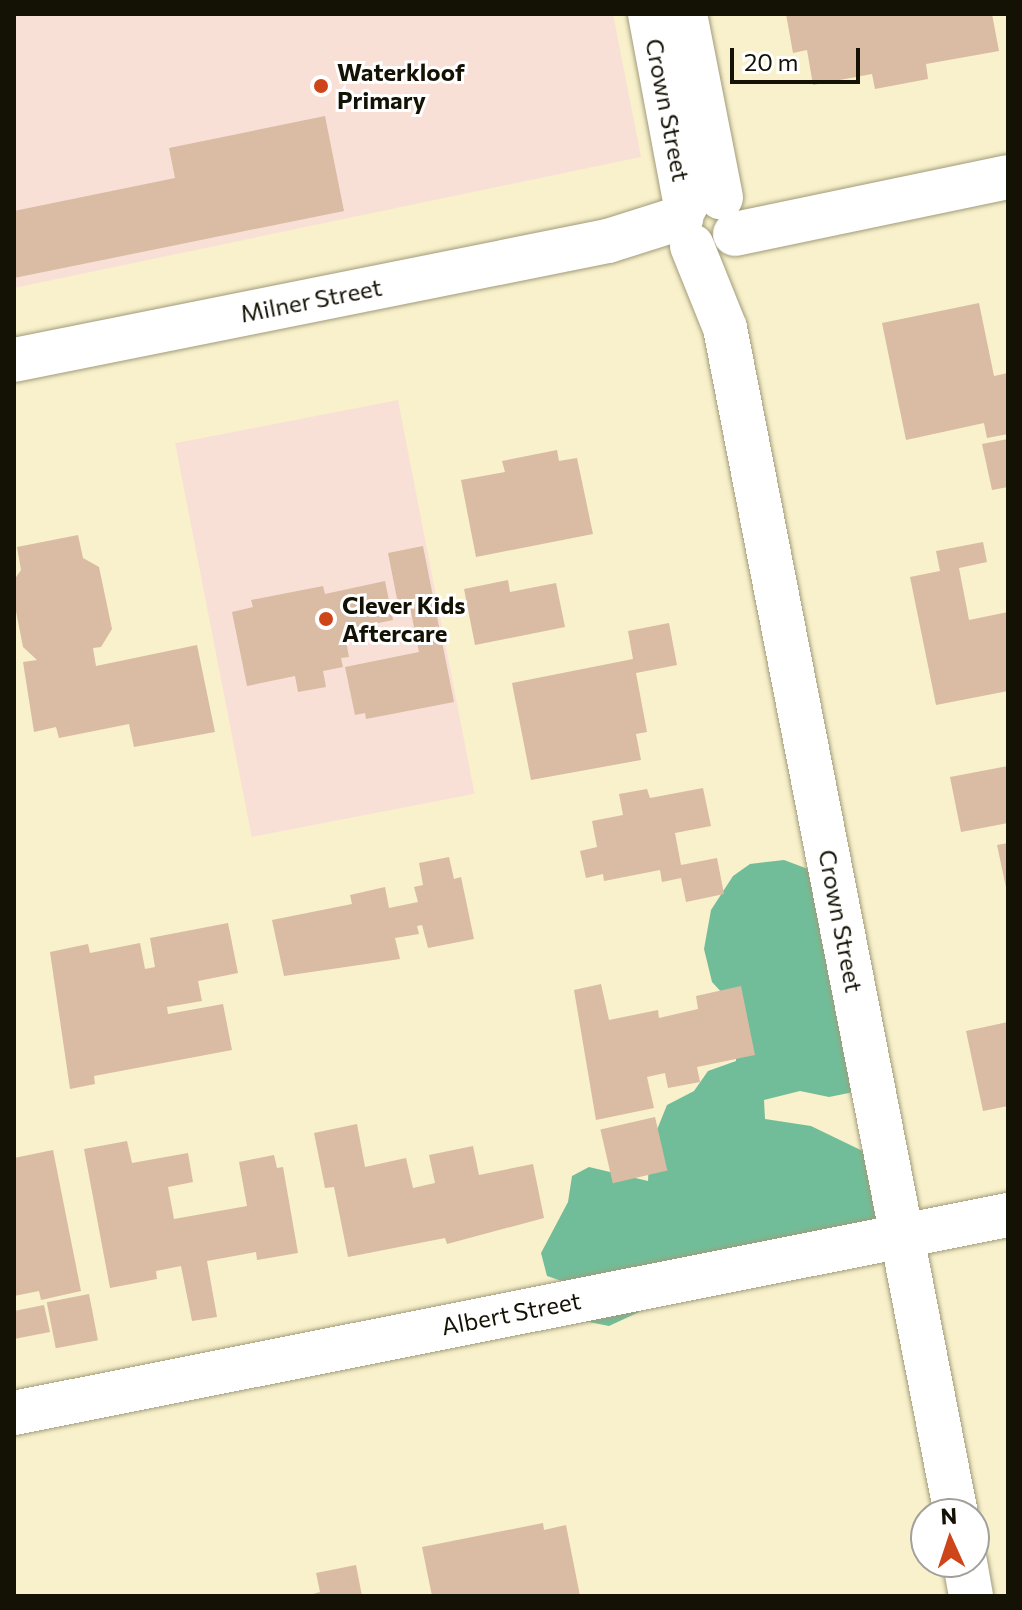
<!DOCTYPE html>
<html>
<head>
<meta charset="utf-8">
<style>
  body { margin:0 }
  #map { position:relative; width:1022px; height:1610px; overflow:hidden; background:#f8f1cc; font-family:Commissioner,sans-serif }
  div>[style] { position:absolute }
  .education>* { inset:0; background:#f9e0d7; transform-origin:0 0 }
  .forest>* { inset:0; background:#72bd99 }
  .building>* { inset:0; background:#dabba3; transform-origin:0 0 }
  .roads { filter:drop-shadow(0 0 2px #a29b79) drop-shadow(0 0 2px #a29b79) }
  .minor>* { height:44px; margin:-22px; padding:0 22px; transform-origin:22px; border-radius:22px; background:#fff }
  .dots>* { width:22px; height:22px; translate:-50% -50%; box-sizing:border-box; border:4px solid #fff; border-radius:50% }
  span { translate:-50% -50%; white-space:nowrap; text-align:center; line-height:1.15; -webkit-text-stroke:6px #fff; paint-order:stroke }
  .poi-label { font-size:24px; color:#141205; font-weight:700 }
  .left { translate:0 -50%; text-align:left }
  .street-label { font-size:24px; color:#141205 }
  .frame { position:absolute; inset:0; border:16px solid #141205; pointer-events:none }
  .north { position:absolute; left:910px; top:1498px; width:80px; height:80px; box-sizing:border-box; background:#fff; border:2px solid #a1a09b; border-radius:50%; rotate:357deg; font-size:22px; font-weight:700; line-height:32px; text-align:center; color:#141205 }
  .north::after { content:''; display:block; margin:auto; width:28px; height:36px; background:#cd4519; clip-path:polygon(50% 0,100% 100%,50% 72%,0 100%) }
  .scale { position:absolute; left:730px; top:48px; width:130px; height:36px; box-sizing:border-box; border:4px solid #141205; border-top:0; padding-left:10px; font-size:24px; line-height:28px; white-space:nowrap; color:#141205; -webkit-text-stroke:6px #fff; paint-order:stroke }
</style>
</head>
<body>
<div id="map">
  <div class="education">
    <i style="clip-path:polygon(14px 14px,613px 14px,641px 157px,14px 288px)"></i>
    <i style="left:398px;top:400px;width:401px;height:227px;rotate:79deg"></i>
  </div>
  <div class="forest">
    <i style="clip-path:polygon(784px 860px,824px 875px,859px 1091px,829px 1097px,800px 1091px,764px 1100px,765px 1119px,811px 1126px,871px 1155px,883px 1215px,832px 1239px,652px 1278px,639px 1312px,609px 1326px,579px 1320px,574px 1285px,547px 1276px,541px 1253px,568px 1202px,572px 1176px,589px 1167px,648px 1181px,650px 1147px,667px 1105px,694px 1091px,708px 1071px,736px 1061px,737px 1009px,712px 982px,704px 949px,711px 910px,733px 876px,750px 864px)"></i>
  </div>
  <div class="building">
    <i style="clip-path:polygon(786px 14px,992px 14px,999px 51px,926px 64px,928px 79px,875px 89px,872px 74px,813px 85px,807px 50px,793px 53px)"></i>
    <i style="clip-path:polygon(325px 116px,344px 211px,14px 278px,14px 211px,175px 178px,169px 148px)"></i>
    <i style="clip-path:polygon(979px 303px,994px 376px,1008px 373px,1008px 434px,987px 438px,984px 423px,906px 440px,882px 323px)"></i>
    <i style="clip-path:polygon(1008px 439px,1008px 487px,992px 490px,982px 444px)"></i>
    <i style="clip-path:polygon(557px 450px,559px 461px,577px 458px,593px 534px,476px 557px,461px 480px,505px 472px,502px 461px)"></i>
    <i style="clip-path:polygon(78px 535px,83px 558px,99px 567px,112px 629px,101px 647px,93px 648px,96px 666px,197px 645px,215px 732px,134px 747px,129px 724px,59px 738px,56px 727px,34px 732px,23px 662px,37px 660px,23px 647px,14px 601px,14px 580px,21px 570px,17px 547px)"></i>
    <i style="clip-path:polygon(983px 542px,987px 562px,959px 568px,969px 620px,1008px 612px,1008px 691px,936px 705px,910px 577px,940px 571px,936px 551px)"></i>
    <i style="clip-path:polygon(423px 546px,454px 702px,366px 719px,365px 713px,355px 715px,345px 667px,419px 652px,410px 607px,399px 609px,388px 553px)"></i>
    <i style="clip-path:polygon(508px 580px,510px 592px,556px 583px,565px 627px,475px 645px,464px 589px)"></i>
    <i style="clip-path:polygon(385px 581px,393px 620px,344px 630px,349px 657px,341px 658px,343px 667px,323px 671px,326px 687px,298px 692px,295px 676px,247px 686px,232px 612px,253px 607px,251px 600px,323px 586px,325px 594px)"></i>
    <i style="clip-path:polygon(669px 623px,677px 665px,636px 673px,647px 732px,636px 734px,641px 760px,531px 780px,512px 683px,633px 659px,628px 631px)"></i>
    <i style="clip-path:polygon(1008px 766px,1008px 823px,961px 832px,950px 777px)"></i>
    <i style="clip-path:polygon(703px 788px,711px 826px,675px 833px,681px 865px,717px 858px,724px 894px,686px 902px,681px 878px,662px 882px,660px 870px,604px 881px,603px 874px,586px 878px,580px 851px,597px 847px,592px 821px,623px 815px,619px 794px,647px 789px,650px 798px)"></i>
    <i style="clip-path:polygon(1008px 843px,1008px 892px,1007px 892px,997px 845px)"></i>
    <i style="clip-path:polygon(449px 857px,454px 879px,461px 877px,474px 939px,428px 948px,422px 925px,417px 926px,419px 934px,395px 938px,400px 959px,284px 976px,272px 920px,352px 904px,350px 895px,385px 887px,389px 908px,418px 902px,414px 887px,423px 885px,419px 863px)"></i>
    <i style="clip-path:polygon(228px 923px,238px 973px,198px 981px,202px 1001px,167px 1007px,168px 1014px,223px 1004px,232px 1050px,94px 1076px,95px 1084px,70px 1089px,50px 952px,88px 944px,90px 953px,140px 943px,145px 969px,155px 967px,150px 938px)"></i>
    <i style="clip-path:polygon(601px 984px,609px 1020px,658px 1010px,659px 1018px,698px 1009px,696px 996px,741px 986px,755px 1055px,697px 1067px,700px 1082px,668px 1088px,665px 1073px,647px 1077px,654px 1108px,596px 1120px,574px 990px)"></i>
    <i style="clip-path:polygon(1008px 1022px,1008px 1106px,983px 1111px,966px 1031px)"></i>
    <i style="left:655px;top:1117px;width:55px;height:56px;rotate:77deg"></i>
    <i style="clip-path:polygon(357px 1124px,365px 1167px,406px 1158px,413px 1188px,435px 1183px,429px 1155px,473px 1146px,479px 1175px,533px 1164px,544px 1218px,447px 1244px,445px 1238px,348px 1257px,334px 1187px,325px 1188px,314px 1133px)"></i>
    <i style="clip-path:polygon(127px 1141px,132px 1163px,188px 1153px,193px 1182px,168px 1187px,174px 1219px,247px 1206px,239px 1162px,274px 1155px,277px 1168px,283px 1167px,298px 1253px,257px 1260px,256px 1252px,207px 1261px,217px 1317px,192px 1321px,181px 1266px,156px 1271px,157px 1279px,110px 1288px,84px 1149px)"></i>
    <i style="clip-path:polygon(53px 1150px,81px 1291px,41px 1300px,39px 1291px,14px 1296px,14px 1158px)"></i>
    <i style="left:89px;top:1294px;width:47px;height:43px;rotate:79deg"></i>
    <i style="clip-path:polygon(44px 1305px,50px 1332px,14px 1339px,14px 1311px)"></i>
    <i style="clip-path:polygon(543px 1523px,544px 1530px,566px 1525px,580px 1596px,432px 1596px,422px 1547px)"></i>
    <i style="clip-path:polygon(356px 1565px,362px 1596px,306px 1596px,320px 1592px,316px 1573px)"></i>
  </div>
  <div class="roads">
    <div class="minor">
      <i style="left:650px;top:14px;width:195px;rotate:79.4deg"></i>
      <i style="left:685px;top:14px;width:187px;rotate:78.9deg"></i>
      <i style="left:735px;top:234px;width:279px;rotate:-11.8deg"></i>
      <i style="left:692px;top:246px;width:88px;rotate:68.1deg"></i>
      <i style="left:725px;top:328px;width:1208px;rotate:78.98deg"></i>
      <i style="left:14px;top:360px;width:606px;rotate:-11.33deg"></i>
      <i style="left:608px;top:241px;width:77px;rotate:-17.5deg"></i>
      <i style="left:14px;top:1413px;width:1014px;rotate:-11.27deg"></i>
      <i style="left:965px;top:1562px;width:35px;rotate:80deg"></i>
    </div>
  </div>
  <div class="dots">
    <i style="left:321px;top:86px;background:#cd4519"></i>
    <i style="left:326px;top:619px;background:#cd4519"></i>
  </div>
  <div class="poi-label">
    <span class="left" style="left:337px;top:86px">Waterkloof<br>Primary</span>
    <span class="left" style="left:342px;top:619px">Clever Kids<br>Aftercare</span>
  </div>
  <div class="street-label">
    <span style="left:668px;top:110px;rotate:79deg">Crown Street</span>
    <span style="left:311px;top:300px;rotate:-11deg">Milner Street</span>
    <span style="left:841px;top:921px;rotate:79deg">Crown Street</span>
    <span style="left:511px;top:1313px;rotate:-11deg">Albert Street</span>
  </div>
  <div class="frame"></div>
  <div class="north">N</div>
  <div class="scale">20 m</div>
</div>
</body>
</html>
